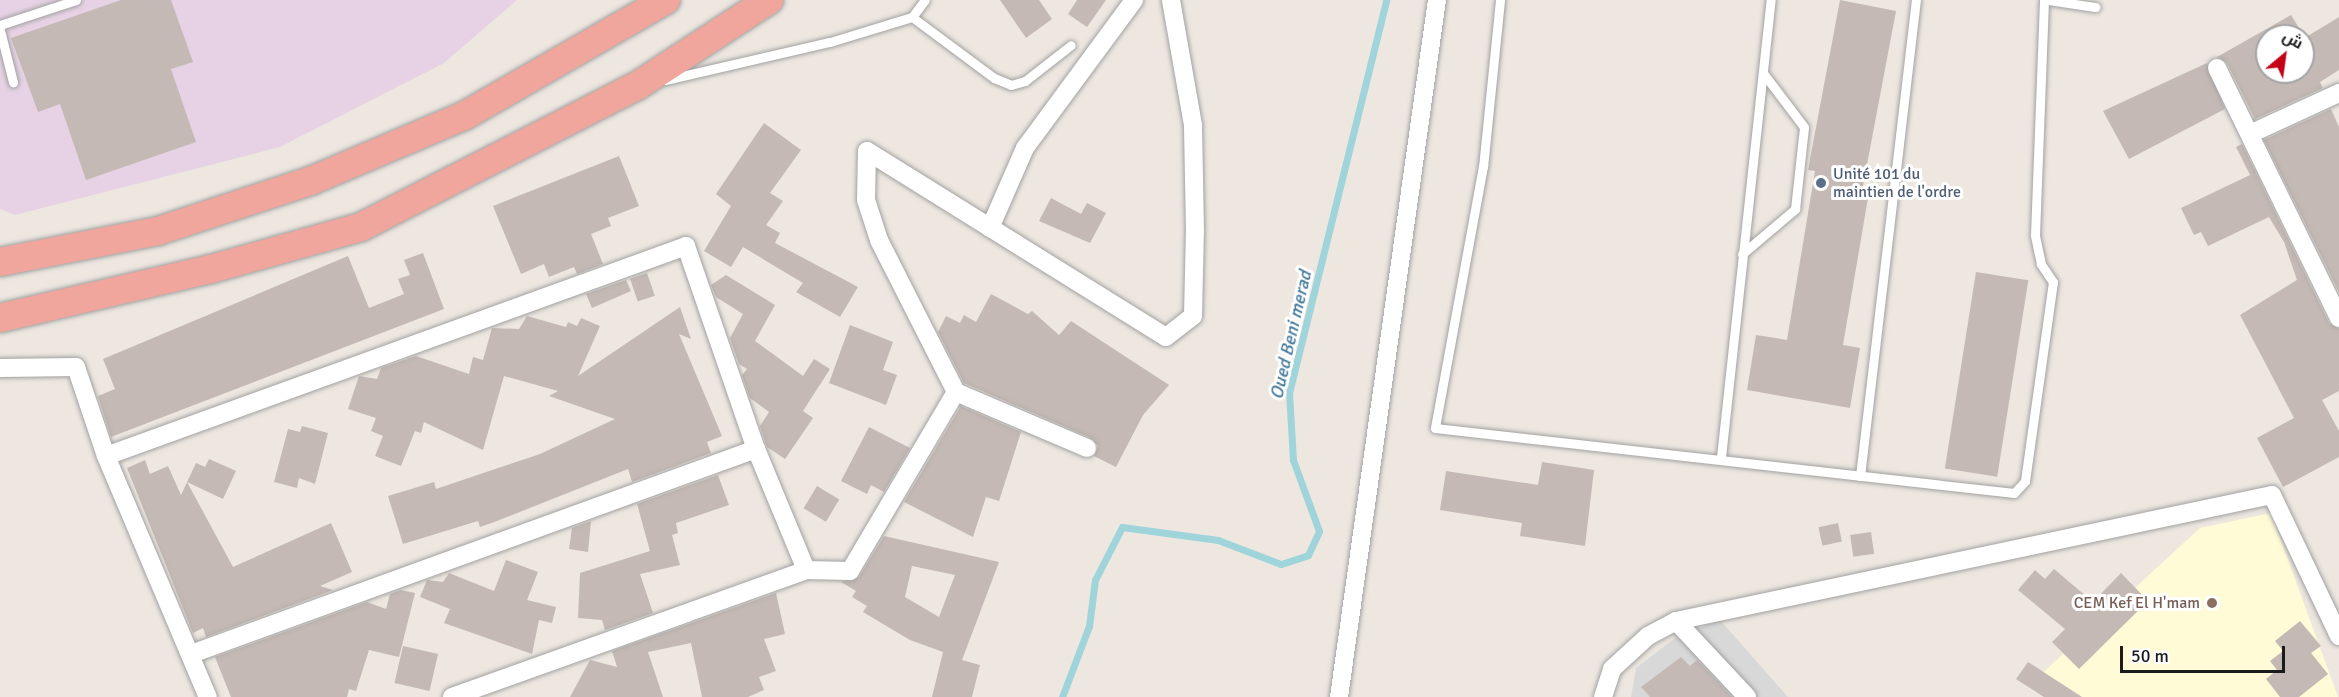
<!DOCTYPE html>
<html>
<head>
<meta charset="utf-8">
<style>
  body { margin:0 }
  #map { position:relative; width:2339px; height:697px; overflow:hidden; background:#ede7e0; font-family:Signika,Cairo,sans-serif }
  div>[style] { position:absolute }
  .residential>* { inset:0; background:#d9d8d8 }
  .industrial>* { inset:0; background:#e6d2e4 }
  .education>* { inset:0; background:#fffbd7 }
  .stream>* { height:7px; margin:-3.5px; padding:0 3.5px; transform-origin:3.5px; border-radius:3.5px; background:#a0d4db }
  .building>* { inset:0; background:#c4b9b4; transform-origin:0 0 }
  .roads { filter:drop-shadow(0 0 2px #a2a2a2) drop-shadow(0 0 2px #a2a2a2) }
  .service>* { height:9px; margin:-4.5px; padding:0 4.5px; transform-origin:4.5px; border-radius:4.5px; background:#fff }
  .minor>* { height:18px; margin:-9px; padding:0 9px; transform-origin:9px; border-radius:9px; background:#fff }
  .trunk>* { height:28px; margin:-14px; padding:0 14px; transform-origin:14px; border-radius:14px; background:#f0a69c }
  .dots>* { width:16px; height:16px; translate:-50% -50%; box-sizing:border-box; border:3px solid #fff; border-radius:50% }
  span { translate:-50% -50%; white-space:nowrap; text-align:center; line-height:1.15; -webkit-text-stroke:6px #fff; paint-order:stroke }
  .service-label { font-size:16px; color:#4e5e75 }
  .left { translate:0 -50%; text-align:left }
  .education-label { font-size:16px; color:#785e54 }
  .right { translate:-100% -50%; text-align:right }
  .water-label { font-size:18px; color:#43789a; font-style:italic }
  .north { position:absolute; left:2255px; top:24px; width:60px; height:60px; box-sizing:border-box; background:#fff; border:2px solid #a4a4a4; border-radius:50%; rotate:29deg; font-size:16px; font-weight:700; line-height:24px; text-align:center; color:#1b1b1b }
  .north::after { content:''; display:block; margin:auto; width:21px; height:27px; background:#c50115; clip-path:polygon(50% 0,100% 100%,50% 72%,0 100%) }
  .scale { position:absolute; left:2120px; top:646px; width:165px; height:27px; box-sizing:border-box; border:3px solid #1b1b1b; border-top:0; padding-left:8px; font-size:18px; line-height:21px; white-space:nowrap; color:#1b1b1b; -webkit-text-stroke:4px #fff; paint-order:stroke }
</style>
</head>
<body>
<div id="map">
  <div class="residential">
    <i style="clip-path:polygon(1720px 620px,1788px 697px,1631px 697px,1636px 668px,1675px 638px)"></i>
  </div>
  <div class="industrial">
    <i style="clip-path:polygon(0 0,517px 0,444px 63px,280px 147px,15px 215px,0 209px)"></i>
  </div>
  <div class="education">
    <i style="clip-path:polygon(2271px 513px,2338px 697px,2055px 697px,2037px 678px,2200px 528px)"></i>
  </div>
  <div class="stream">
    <i style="left:1062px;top:697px;width:76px;rotate:-69.2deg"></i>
    <i style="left:1089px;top:626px;width:46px;rotate:-82.6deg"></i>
    <i style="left:1095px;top:580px;width:59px;rotate:-63deg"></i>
    <i style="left:1122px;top:527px;width:97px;rotate:7.7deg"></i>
    <i style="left:1218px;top:540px;width:67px;rotate:20.9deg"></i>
    <i style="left:1281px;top:564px;width:28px;rotate:-18deg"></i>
    <i style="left:1308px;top:555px;width:26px;rotate:-65deg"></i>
    <i style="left:1319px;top:531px;width:76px;rotate:-110.1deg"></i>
    <i style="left:1293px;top:460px;width:67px;rotate:-93.4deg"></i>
    <i style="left:1289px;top:393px;width:405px;rotate:-76.1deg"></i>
  </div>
  <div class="building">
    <i style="clip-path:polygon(121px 0,171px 0,193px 62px,171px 69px,196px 142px,86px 180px,60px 104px,38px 112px,11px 38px)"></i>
    <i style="clip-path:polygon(1000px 0,1039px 0,1052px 19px,1026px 38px)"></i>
    <i style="clip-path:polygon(1077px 0,1106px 0,1087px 27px,1068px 14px)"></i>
    <i style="clip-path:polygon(1840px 0,1896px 11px,1862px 191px,1869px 192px,1843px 345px,1860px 348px,1850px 408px,1747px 390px,1756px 335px,1787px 340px,1815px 171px,1808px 170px)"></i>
    <i style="clip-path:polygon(2291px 15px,2304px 36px,2267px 36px,2267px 72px,2303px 72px,2303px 39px,2339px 17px,2339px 70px,2320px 82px,2323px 88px,2255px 119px,2227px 63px,2217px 57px)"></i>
    <i style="clip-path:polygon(2207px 63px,2225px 109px,2129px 159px,2103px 111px)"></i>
    <i style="clip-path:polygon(2331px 109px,2339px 127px,2339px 292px,2264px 140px)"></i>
    <i style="clip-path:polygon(764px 123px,801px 150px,770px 193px,783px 201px,766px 225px,780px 233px,775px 243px,858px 287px,840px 317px,796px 292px,803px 283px,743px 247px,731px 267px,704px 251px,731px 206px,716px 194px)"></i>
    <i style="clip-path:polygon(2242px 144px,2329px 323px,2339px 329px,2339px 391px,2322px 400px,2339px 431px,2339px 457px,2283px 487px,2257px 438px,2294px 418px,2240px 315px,2297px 280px,2284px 242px,2269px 217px,2208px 246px,2201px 232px,2194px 235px,2181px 208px,2250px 175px,2236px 147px)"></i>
    <i style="clip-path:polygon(619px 156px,639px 206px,608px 218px,611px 226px,591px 234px,603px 264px,577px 274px,574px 267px,549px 277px,544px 264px,521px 274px,493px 206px)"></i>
    <i style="clip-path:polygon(1051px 198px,1081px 214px,1087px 203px,1106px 213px,1090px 243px,1039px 221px)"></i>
    <i style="clip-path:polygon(423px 253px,444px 309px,111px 437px,98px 396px,115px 389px,103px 359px,348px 256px,369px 308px,404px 294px,398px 279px,410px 275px,404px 260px)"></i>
    <i style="left:1976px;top:272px;width:53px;height:199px;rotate:9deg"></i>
    <i style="left:647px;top:273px;width:24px;height:18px;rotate:71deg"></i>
    <i style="clip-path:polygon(726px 275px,775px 305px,755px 341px,803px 376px,814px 359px,830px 369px,803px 411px,813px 418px,785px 459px,767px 447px,760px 426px,769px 412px,750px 398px,742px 375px,747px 369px,739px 364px,730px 338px,743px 314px,716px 297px,711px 285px)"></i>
    <i style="clip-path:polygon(626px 280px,631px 291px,592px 308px,586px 294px)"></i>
    <i style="clip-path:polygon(991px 294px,1028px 314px,1032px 311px,1059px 335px,1071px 321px,1169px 385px,1143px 415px,1116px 467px,1094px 456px,1098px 446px,1091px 438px,964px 383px,938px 332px,946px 316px,960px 323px,964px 315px,976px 322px)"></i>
    <i style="clip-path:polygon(680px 307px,691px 339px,679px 334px,722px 436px,707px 442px,711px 453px,632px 482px,628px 469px,497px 521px,480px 527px,478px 521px,403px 544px,388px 496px,434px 482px,436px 489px,540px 454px,615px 419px,549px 396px,558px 391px,504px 376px,483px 450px,424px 422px,421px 433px,415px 431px,401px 466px,375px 456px,383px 436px,371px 431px,376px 418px,348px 409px,359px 376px,377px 379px,381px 368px,416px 356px,469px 374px,473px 357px,483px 360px,492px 328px,519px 329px,527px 316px,566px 327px,568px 322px,577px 326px,581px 318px,600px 326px,578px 376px)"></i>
    <i style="clip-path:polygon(850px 325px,893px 342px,883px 370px,897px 375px,886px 405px,829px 383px)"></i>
    <i style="clip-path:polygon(961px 406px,1021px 432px,999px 501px,986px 497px,973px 537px,904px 502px)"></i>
    <i style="clip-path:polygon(302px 426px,328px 433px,315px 484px,299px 478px,297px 488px,274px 482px,288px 429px,300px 432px)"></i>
    <i style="clip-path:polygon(869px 427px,910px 448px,884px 492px,871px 485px,867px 494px,841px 481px)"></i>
    <i style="clip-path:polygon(209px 459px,236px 471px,223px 499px,187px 482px,233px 567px,331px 523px,352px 572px,320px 586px,333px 590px,206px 637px,203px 628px,193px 633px,127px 468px,145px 460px,150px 474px,168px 466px,181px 495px,196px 463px,205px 467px)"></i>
    <i style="clip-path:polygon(1542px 462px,1594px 470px,1585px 546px,1520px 536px,1522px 523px,1440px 510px,1446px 471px,1538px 485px)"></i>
    <i style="clip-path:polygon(718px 475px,729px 505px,676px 523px,678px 533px,672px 535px,680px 565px,640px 574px,653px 613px,605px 630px,602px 620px,578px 618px,580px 573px,650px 551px,637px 504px)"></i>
    <i style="left:817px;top:486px;width:26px;height:26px;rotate:31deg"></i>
    <i style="clip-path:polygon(591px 521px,588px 552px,569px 549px,572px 528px)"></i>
    <i style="left:1838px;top:523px;width:19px;height:20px;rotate:78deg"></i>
    <i style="left:1871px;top:532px;width:22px;height:21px;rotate:82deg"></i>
    <i style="clip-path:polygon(evenodd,884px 536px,999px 562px,962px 660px,980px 665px,972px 697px,932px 697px,943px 652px,910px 640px,863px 612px,867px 606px,852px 597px,856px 591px,841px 582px,859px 577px,884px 536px,912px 566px,955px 575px,939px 617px,905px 597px,912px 566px)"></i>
    <i style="clip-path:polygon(506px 560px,538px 572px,527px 600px,556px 607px,552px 623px,539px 620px,532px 654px,444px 623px,450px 609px,420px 597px,427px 580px,443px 582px,449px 573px,494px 591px)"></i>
    <i style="clip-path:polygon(2054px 569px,2093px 602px,2121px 573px,2148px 601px,2079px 669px,2052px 642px,2065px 629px,2018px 590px,2035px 570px,2045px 579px)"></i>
    <i style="clip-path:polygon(401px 590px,415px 593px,399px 657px,369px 650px,356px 691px,349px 689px,347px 697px,231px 697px,215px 657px,367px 602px,386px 609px,390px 594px)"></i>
    <i style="clip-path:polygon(776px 593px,785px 634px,764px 639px,776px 671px,759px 677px,764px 690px,748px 697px,702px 697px,691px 643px,648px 652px,663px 697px,570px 697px,590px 660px,617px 667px,612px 651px)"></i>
    <i style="clip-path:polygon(2300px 621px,2321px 646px,2311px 653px,2328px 674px,2299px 697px,2280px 697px,2266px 679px,2277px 670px,2270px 661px,2283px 651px,2275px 641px)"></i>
    <i style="left:403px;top:646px;width:36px;height:38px;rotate:13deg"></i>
    <i style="clip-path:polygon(1681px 657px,1690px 666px,1697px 660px,1732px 697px,1650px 697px,1641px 687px)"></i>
    <i style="clip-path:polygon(2028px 662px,2082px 697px,2044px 697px,2016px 679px)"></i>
  </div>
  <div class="roads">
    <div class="service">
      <i style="left:1500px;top:0;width:167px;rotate:95.8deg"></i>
      <i style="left:1483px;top:166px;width:266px;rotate:100.4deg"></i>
      <i style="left:1435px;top:428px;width:583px;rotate:6.41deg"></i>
      <i style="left:2014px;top:493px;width:16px;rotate:-47deg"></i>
      <i style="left:2025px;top:481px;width:201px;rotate:-82deg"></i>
      <i style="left:2053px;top:282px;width:22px;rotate:-124deg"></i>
      <i style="left:2041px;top:264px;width:30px;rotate:-102deg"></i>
      <i style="left:2035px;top:235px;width:235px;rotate:-87.8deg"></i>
      <i style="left:2048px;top:0;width:48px;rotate:8.5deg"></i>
      <i style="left:912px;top:17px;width:102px;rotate:36.6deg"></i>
      <i style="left:994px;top:78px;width:18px;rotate:22deg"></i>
      <i style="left:1011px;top:85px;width:15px;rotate:-16deg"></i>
      <i style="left:1025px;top:81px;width:58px;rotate:-38deg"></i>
      <i style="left:0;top:25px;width:80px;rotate:-18.2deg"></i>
      <i style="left:0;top:30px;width:54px;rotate:76deg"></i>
      <i style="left:665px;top:80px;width:169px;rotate:-13deg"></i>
      <i style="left:830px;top:42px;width:86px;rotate:-17deg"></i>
      <i style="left:912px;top:17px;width:21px;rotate:-53deg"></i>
      <i style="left:1742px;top:254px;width:70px;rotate:-40.3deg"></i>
      <i style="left:1795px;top:209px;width:82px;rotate:-83.7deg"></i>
      <i style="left:1804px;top:127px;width:68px;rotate:-127.2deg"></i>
      <i style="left:1721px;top:457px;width:460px;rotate:-83.8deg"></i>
      <i style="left:1860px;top:476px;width:479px;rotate:-83.3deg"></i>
    </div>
    <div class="minor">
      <i style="left:2217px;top:68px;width:278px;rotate:64deg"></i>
      <i style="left:2252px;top:133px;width:96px;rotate:-24.7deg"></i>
      <i style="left:990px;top:228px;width:87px;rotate:-66.4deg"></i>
      <i style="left:1025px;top:148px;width:184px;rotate:-53.6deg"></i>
      <i style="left:0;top:368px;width:76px;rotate:-0.8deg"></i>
      <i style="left:76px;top:367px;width:94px;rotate:71.4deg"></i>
      <i style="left:106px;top:456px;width:262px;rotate:67.1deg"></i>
      <i style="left:1087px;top:448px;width:142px;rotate:-156.9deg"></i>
      <i style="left:956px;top:392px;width:170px;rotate:-116.9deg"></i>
      <i style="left:879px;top:240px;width:42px;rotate:-108deg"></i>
      <i style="left:866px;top:200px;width:49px;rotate:-88.8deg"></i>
      <i style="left:867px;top:151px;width:352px;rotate:31.9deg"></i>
      <i style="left:1166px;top:337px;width:34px;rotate:-38deg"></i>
      <i style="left:1193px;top:316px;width:85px;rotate:-88.7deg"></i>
      <i style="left:1195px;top:231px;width:106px;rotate:-91.1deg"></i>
      <i style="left:1193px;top:125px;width:127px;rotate:-100deg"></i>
      <i style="left:106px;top:456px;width:617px;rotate:-19.9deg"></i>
      <i style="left:686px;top:246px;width:215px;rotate:71deg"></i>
      <i style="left:756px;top:449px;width:131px;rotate:67.5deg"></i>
      <i style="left:1676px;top:621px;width:104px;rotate:46.9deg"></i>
      <i style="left:194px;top:653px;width:598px;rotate:-19.95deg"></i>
      <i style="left:452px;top:697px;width:376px;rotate:-19.7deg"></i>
      <i style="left:806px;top:570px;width:44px;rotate:1.3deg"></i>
      <i style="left:850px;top:571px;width:208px;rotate:-59.4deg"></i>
      <i style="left:1339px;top:697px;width:704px;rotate:-82deg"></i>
      <i style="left:1603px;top:697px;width:29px;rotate:-72deg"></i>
      <i style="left:1612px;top:669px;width:49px;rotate:-42.5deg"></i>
      <i style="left:1648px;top:636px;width:32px;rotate:-28deg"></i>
      <i style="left:1676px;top:621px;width:609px;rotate:-11.94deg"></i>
      <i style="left:2272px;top:495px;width:156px;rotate:64.6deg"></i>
    </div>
    <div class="trunk">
      <i style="left:0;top:262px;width:161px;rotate:-11.1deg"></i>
      <i style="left:158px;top:231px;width:163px;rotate:-18.2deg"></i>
      <i style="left:313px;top:180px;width:164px;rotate:-23deg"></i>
      <i style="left:464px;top:116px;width:233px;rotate:-29.9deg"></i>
      <i style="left:0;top:318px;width:217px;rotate:-13.1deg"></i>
      <i style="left:211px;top:269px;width:156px;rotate:-15.6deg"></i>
      <i style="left:361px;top:227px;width:310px;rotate:-27.1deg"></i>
      <i style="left:637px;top:86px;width:158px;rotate:-33.1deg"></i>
    </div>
  </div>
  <div class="dots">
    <i style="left:1821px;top:183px;background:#5c6f8a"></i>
    <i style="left:2212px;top:603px;background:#8d6e63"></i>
  </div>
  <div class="service-label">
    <span class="left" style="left:1833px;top:183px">Unité 101 du<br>maintien de l'ordre</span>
  </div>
  <div class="education-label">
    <span class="right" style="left:2200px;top:603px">CEM Kef El H'mam</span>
  </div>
  <div class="water-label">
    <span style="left:1291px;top:335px;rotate:-77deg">Oued Beni merad</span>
  </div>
  <div class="north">ش</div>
  <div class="scale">50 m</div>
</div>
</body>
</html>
